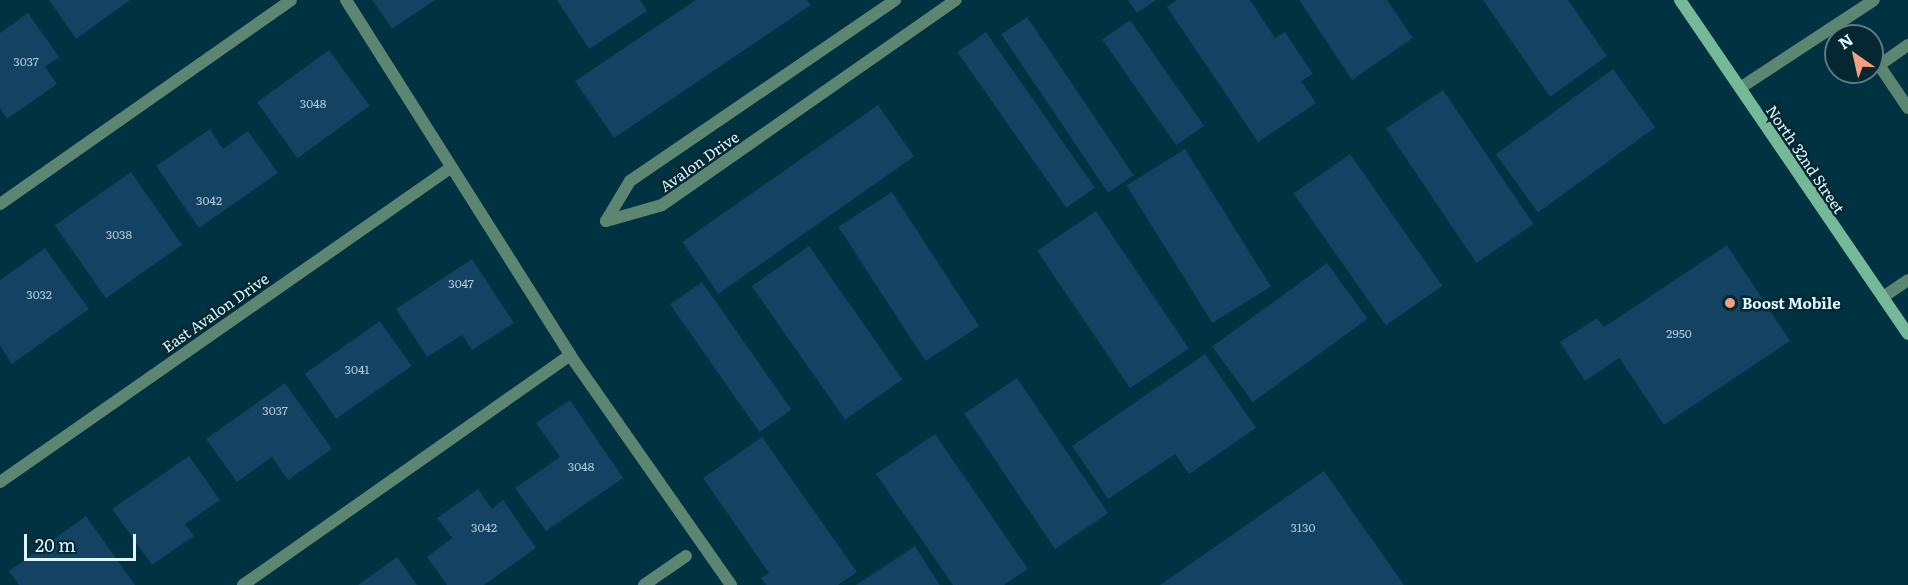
<!DOCTYPE html>
<html>
<head>
<meta charset="utf-8">
<style>
  body { margin:0 }
  #map { position:relative; width:1908px; height:585px; overflow:hidden; background:#003241; font-family:Literata,serif }
  div>[style] { position:absolute }
  .building>* { inset:0; background:#134262; transform-origin:0 0 }
  .service>* { height:12px; margin:-6px; padding:0 6px; transform-origin:6px; border-radius:6px; background:#5c8672 }
  .minor>* { height:12px; margin:-6px; padding:0 6px; transform-origin:6px; border-radius:6px; background:#5c8672 }
  .secondary>* { height:12px; margin:-6px; padding:0 6px; transform-origin:6px; border-radius:6px; background:#75b999 }
  .dots>* { width:16px; height:16px; translate:-50% -50%; box-sizing:border-box; border:3px solid #052731; border-radius:50% }
  span { translate:-50% -50%; white-space:nowrap; text-align:center; line-height:1.15; -webkit-text-stroke:5px #052731; paint-order:stroke }
  .number-label { font-size:12px; color:#aac8d7 }
  .number-label span { -webkit-text-stroke-width:0 }
  .street-label { font-size:15px; color:#ddf5fe }
  .poi-label { font-size:15px; color:#ddf5fe; font-weight:700 }
  .left { translate:0 -50%; text-align:left }
  .north { position:absolute; left:1824px; top:24px; width:60px; height:60px; box-sizing:border-box; background:#052731; border:2px solid #5b7983; border-radius:50%; rotate:326deg; font-size:16px; font-weight:700; line-height:24px; text-align:center; color:#ddf5fe }
  .north::after { content:''; display:block; margin:auto; width:21px; height:27px; background:#f2a07f; clip-path:polygon(50% 0,100% 100%,50% 72%,0 100%) }
  .scale { position:absolute; left:24px; top:534px; width:112px; height:27px; box-sizing:border-box; border:3px solid #ddf5fe; border-top:0; padding-left:8px; font-size:18px; line-height:21px; white-space:nowrap; color:#ddf5fe; -webkit-text-stroke:4px #052731; paint-order:stroke }
</style>
</head>
<body>
<div id="map">
  <div class="building">
    <i style="clip-path:polygon(49px 0,130px 0,76px 39px)"></i>
    <i style="clip-path:polygon(372px 0,435px 0,392px 29px)"></i>
    <i style="clip-path:polygon(557px 0,640px 0,647px 11px,589px 49px)"></i>
    <i style="clip-path:polygon(696px 0,807px 0,811px 5px,614px 138px,575px 81px)"></i>
    <i style="clip-path:polygon(1128px 0,1156px 0,1137px 13px)"></i>
    <i style="clip-path:polygon(1177px 0,1250px 0,1275px 38px,1285px 32px,1313px 74px,1301px 81px,1316px 103px,1258px 142px,1167px 7px)"></i>
    <i style="clip-path:polygon(1299px 0,1387px 0,1413px 38px,1352px 80px)"></i>
    <i style="clip-path:polygon(1483px 0,1568px 0,1607px 56px,1550px 97px)"></i>
    <i style="clip-path:polygon(28px 13px,59px 57px,45px 67px,57px 84px,7px 119px,0 108px,0 33px)"></i>
    <i style="left:1027px;top:17px;width:191px;height:31px;rotate:56deg"></i>
    <i style="left:1130px;top:20px;width:129px;height:34px;rotate:55deg"></i>
    <i style="left:986px;top:32px;width:190px;height:35px;rotate:55deg"></i>
    <i style="left:329px;top:50px;width:69px;height:89px;rotate:54deg"></i>
    <i style="left:1613px;top:69px;width:72px;height:145px;rotate:54deg"></i>
    <i style="left:1443px;top:90px;width:162px;height:69px;rotate:56deg"></i>
    <i style="left:878px;top:105px;width:63px;height:239px;rotate:55deg"></i>
    <i style="clip-path:polygon(210px 129px,223px 149px,248px 131px,278px 173px,199px 228px,156px 166px)"></i>
    <i style="left:1185px;top:149px;width:162px;height:69px;rotate:58deg"></i>
    <i style="left:1350px;top:154px;width:161px;height:69px;rotate:55deg"></i>
    <i style="left:131px;top:172px;width:89px;height:93px;rotate:55deg"></i>
    <i style="left:892px;top:192px;width:160px;height:64px;rotate:57deg"></i>
    <i style="left:1096px;top:211px;width:166px;height:71px;rotate:56deg"></i>
    <i style="clip-path:polygon(1727px 245px,1790px 341px,1664px 425px,1619px 358px,1585px 381px,1560px 342px,1597px 318px,1604px 327px)"></i>
    <i style="left:809px;top:246px;width:163px;height:70px;rotate:55deg"></i>
    <i style="clip-path:polygon(45px 248px,89px 309px,12px 364px,0 346px,0 280px)"></i>
    <i style="clip-path:polygon(472px 259px,514px 323px,472px 350px,462px 335px,427px 357px,396px 309px)"></i>
    <i style="left:1327px;top:263px;width:69px;height:142px;rotate:54deg"></i>
    <i style="left:702px;top:282px;width:156px;height:39px;rotate:55deg"></i>
    <i style="left:380px;top:321px;width:55px;height:92px;rotate:55deg"></i>
    <i style="clip-path:polygon(1205px 354px,1256px 428px,1189px 474px,1175px 454px,1108px 499px,1072px 446px)"></i>
    <i style="left:1017px;top:378px;width:163px;height:64px;rotate:56deg"></i>
    <i style="clip-path:polygon(285px 383px,332px 449px,288px 480px,272px 457px,237px 482px,206px 439px)"></i>
    <i style="clip-path:polygon(570px 400px,623px 478px,546px 531px,515px 488px,560px 457px,536px 423px)"></i>
    <i style="clip-path:polygon(935px 434px,1028px 569px,1004px 585px,953px 585px,876px 474px)"></i>
    <i style="clip-path:polygon(762px 437px,857px 572px,838px 585px,766px 585px,761px 578px,769px 573px,703px 478px)"></i>
    <i style="clip-path:polygon(189px 456px,220px 500px,185px 524px,194px 536px,152px 565px,112px 509px)"></i>
    <i style="clip-path:polygon(1324px 471px,1404px 585px,1160px 585px)"></i>
    <i style="clip-path:polygon(478px 489px,492px 509px,503px 500px,536px 548px,484px 585px,447px 585px,427px 557px,452px 538px,437px 518px)"></i>
    <i style="clip-path:polygon(86px 516px,135px 585px,19px 585px,9px 571px)"></i>
    <i style="clip-path:polygon(915px 546px,940px 585px,856px 585px)"></i>
    <i style="clip-path:polygon(397px 557px,417px 585px,358px 585px)"></i>
  </div>
  <div class="service">
    <i style="left:346px;top:0;width:420px;rotate:57.7deg"></i>
    <i style="left:570px;top:355px;width:281px;rotate:55deg"></i>
    <i style="left:1908px;top:45px;width:35px;rotate:145deg"></i>
    <i style="left:1879px;top:65px;width:52px;rotate:56deg"></i>
    <i style="left:0;top:204px;width:355px;rotate:-35deg"></i>
    <i style="left:606px;top:221px;width:58px;rotate:-15.9deg"></i>
    <i style="left:662px;top:205px;width:358px;rotate:-34.9deg"></i>
    <i style="left:606px;top:221px;width:47px;rotate:-59deg"></i>
    <i style="left:630px;top:181px;width:321px;rotate:-34.3deg"></i>
    <i style="left:1883px;top:297px;width:30px;rotate:-34deg"></i>
    <i style="left:243px;top:585px;width:400px;rotate:-35.1deg"></i>
  </div>
  <div class="minor">
    <i style="left:1740px;top:88px;width:160px;rotate:-33.3deg"></i>
    <i style="left:0;top:482px;width:547px;rotate:-34.88deg"></i>
    <i style="left:644px;top:585px;width:51px;rotate:-34.6deg"></i>
  </div>
  <div class="secondary">
    <i style="left:1680px;top:0;width:404px;rotate:55.7deg"></i>
  </div>
  <div class="dots">
    <i style="left:1730px;top:303px;background:#f2a07f"></i>
  </div>
  <div class="number-label">
    <span style="left:26px;top:62px">3037</span>
    <span style="left:313px;top:104px">3048</span>
    <span style="left:209px;top:201px">3042</span>
    <span style="left:119px;top:235px">3038</span>
    <span style="left:461px;top:284px">3047</span>
    <span style="left:39px;top:295px">3032</span>
    <span style="left:1679px;top:334px">2950</span>
    <span style="left:357px;top:370px">3041</span>
    <span style="left:275px;top:411px">3037</span>
    <span style="left:581px;top:467px">3048</span>
    <span style="left:484px;top:528px">3042</span>
    <span style="left:1303px;top:528px">3130</span>
  </div>
  <div class="street-label">
    <span style="left:1806px;top:159px;rotate:56deg">North 32nd Street</span>
    <span style="left:699px;top:161px;rotate:-35deg">Avalon Drive</span>
    <span style="left:215px;top:312px;rotate:-35deg">East Avalon Drive</span>
  </div>
  <div class="poi-label">
    <span class="left" style="left:1742px;top:303px">Boost Mobile</span>
  </div>
  <div class="north">N</div>
  <div class="scale">20 m</div>
</div>
</body>
</html>
